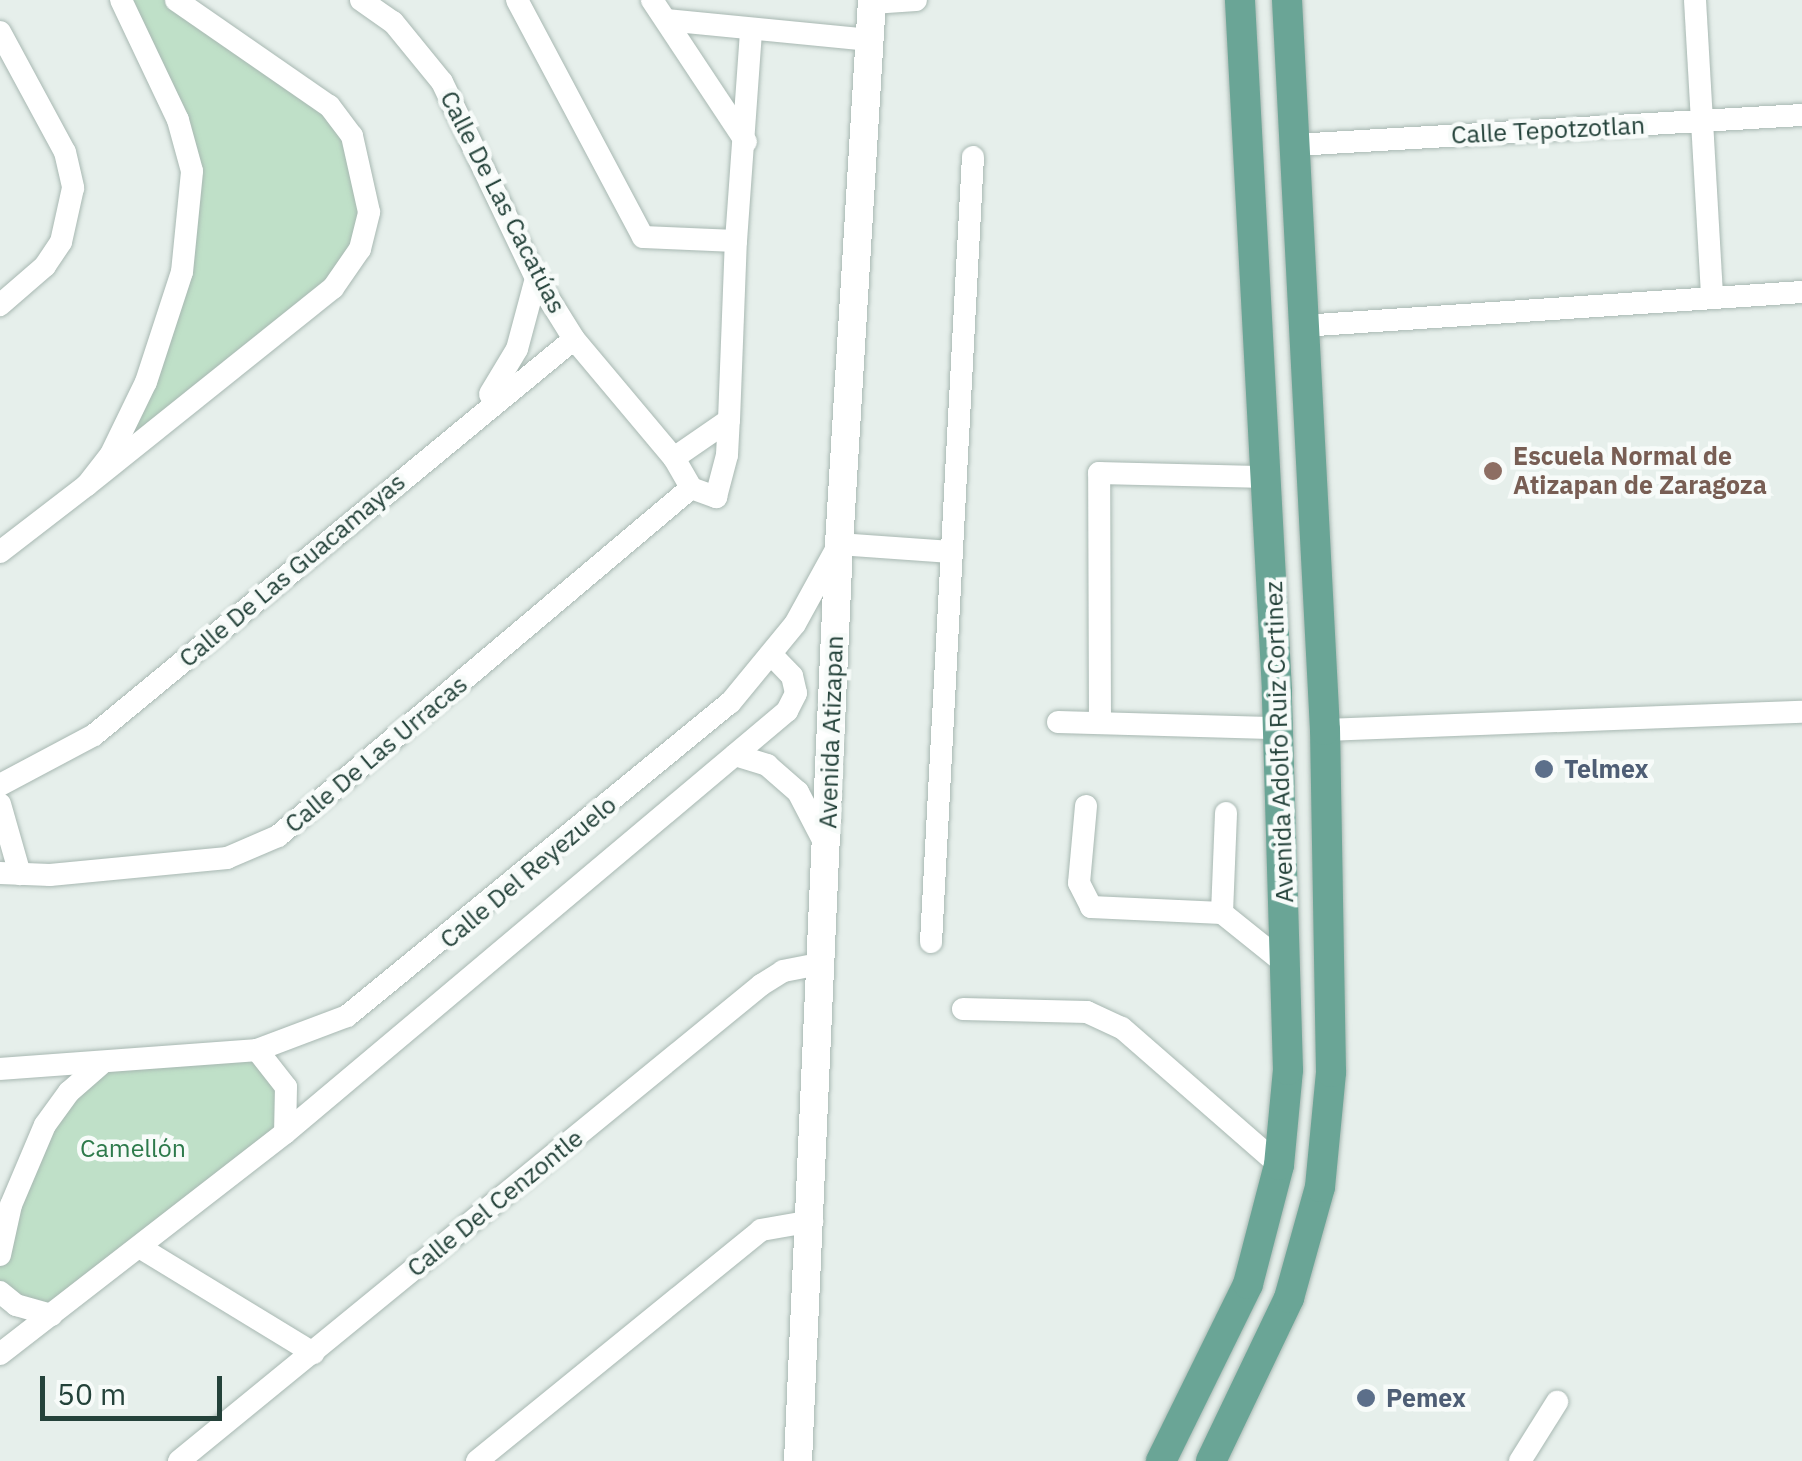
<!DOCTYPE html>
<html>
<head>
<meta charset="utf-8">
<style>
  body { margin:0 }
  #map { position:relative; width:1802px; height:1461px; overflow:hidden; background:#e6efeb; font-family:"IBM Plex Sans",sans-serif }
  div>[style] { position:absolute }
  .green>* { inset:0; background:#bfe0c8 }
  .roads { filter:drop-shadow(0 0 2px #a8b8b2) drop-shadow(0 0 2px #a8b8b2) }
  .minor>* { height:22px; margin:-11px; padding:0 11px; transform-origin:11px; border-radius:11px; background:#fff }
  .tertiary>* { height:28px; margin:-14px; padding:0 14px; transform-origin:14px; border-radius:14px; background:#fff }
  .primary>* { height:30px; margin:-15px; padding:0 15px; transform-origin:15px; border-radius:15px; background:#6aa596 }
  .dots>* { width:28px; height:28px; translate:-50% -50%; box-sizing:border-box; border:5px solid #f7fbf9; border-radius:50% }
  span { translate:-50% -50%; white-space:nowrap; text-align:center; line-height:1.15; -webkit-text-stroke:9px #f7fbf9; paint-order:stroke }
  .street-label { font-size:25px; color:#24423a }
  .education-label { font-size:25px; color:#785e54; font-weight:700 }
  .left { translate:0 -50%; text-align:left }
  .service-label { font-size:25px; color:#4e5e75; font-weight:700 }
  .park-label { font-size:25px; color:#2d7a4b }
  .scale { position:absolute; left:40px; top:1376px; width:182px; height:45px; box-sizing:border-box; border:5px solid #24423a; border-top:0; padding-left:12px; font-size:30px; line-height:35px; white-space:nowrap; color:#24423a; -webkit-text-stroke:8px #f7fbf9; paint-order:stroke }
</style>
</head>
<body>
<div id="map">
  <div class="green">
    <i style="clip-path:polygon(121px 0,176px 0,329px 106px,369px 212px,333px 288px,110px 456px,169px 319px,192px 171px)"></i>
    <i style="clip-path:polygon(257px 1050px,275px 1066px,285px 1133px,52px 1315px,0 1292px,0 1255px,29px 1159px,100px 1066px)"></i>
  </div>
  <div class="roads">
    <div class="minor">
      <i style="left:361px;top:0;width:39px;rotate:35deg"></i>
      <i style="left:393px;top:22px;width:77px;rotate:50.8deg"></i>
      <i style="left:442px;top:82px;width:217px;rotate:64.4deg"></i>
      <i style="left:536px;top:278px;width:72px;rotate:58.1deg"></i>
      <i style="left:574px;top:339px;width:155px;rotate:50deg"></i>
      <i style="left:517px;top:0;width:268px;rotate:62deg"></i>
      <i style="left:643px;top:237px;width:93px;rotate:2.5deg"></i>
      <i style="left:652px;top:0;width:170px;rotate:56.5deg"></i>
      <i style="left:1695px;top:0;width:297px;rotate:86.7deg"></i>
      <i style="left:872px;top:3px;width:44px;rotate:-3.9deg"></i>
      <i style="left:666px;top:20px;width:205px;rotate:5.6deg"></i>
      <i style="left:0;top:32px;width:136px;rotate:61.6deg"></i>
      <i style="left:65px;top:152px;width:37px;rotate:77deg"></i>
      <i style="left:73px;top:188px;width:55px;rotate:102.5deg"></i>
      <i style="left:61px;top:242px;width:29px;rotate:124deg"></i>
      <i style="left:45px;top:266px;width:60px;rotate:139.1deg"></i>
      <i style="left:1295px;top:145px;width:508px;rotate:-3.39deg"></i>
      <i style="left:1302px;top:326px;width:501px;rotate:-3.89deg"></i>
      <i style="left:490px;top:394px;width:52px;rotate:-59deg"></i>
      <i style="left:517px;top:349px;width:73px;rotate:-75deg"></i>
      <i style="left:729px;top:420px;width:67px;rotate:145.4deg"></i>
      <i style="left:674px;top:458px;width:34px;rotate:60deg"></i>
      <i style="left:691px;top:488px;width:27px;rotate:20deg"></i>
      <i style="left:716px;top:497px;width:43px;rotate:-75.3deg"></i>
      <i style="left:727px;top:455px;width:35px;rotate:-87deg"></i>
      <i style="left:729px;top:420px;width:179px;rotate:-87.8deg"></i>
      <i style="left:736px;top:241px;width:210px;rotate:-85.9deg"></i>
      <i style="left:87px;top:485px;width:315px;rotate:-38.7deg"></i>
      <i style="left:333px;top:288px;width:47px;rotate:-55.3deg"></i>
      <i style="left:360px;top:249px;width:38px;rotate:-76deg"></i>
      <i style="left:369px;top:212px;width:78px;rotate:-102.6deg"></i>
      <i style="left:352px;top:136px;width:38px;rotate:-127deg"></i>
      <i style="left:329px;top:106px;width:186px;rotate:-145.3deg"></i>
      <i style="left:0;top:552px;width:110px;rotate:-37.6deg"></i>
      <i style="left:87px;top:485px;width:37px;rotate:-52deg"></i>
      <i style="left:110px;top:456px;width:82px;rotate:-64.1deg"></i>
      <i style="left:146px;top:382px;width:116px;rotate:-71.9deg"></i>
      <i style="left:182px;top:272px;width:101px;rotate:-84.3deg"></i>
      <i style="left:192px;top:171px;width:53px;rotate:-105.4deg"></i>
      <i style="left:178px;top:120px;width:133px;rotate:-115.4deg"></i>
      <i style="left:1058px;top:722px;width:221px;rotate:1.6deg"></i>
      <i style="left:1100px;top:722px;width:249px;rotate:-90.2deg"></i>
      <i style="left:1099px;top:473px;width:168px;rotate:1.4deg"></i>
      <i style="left:1325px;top:730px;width:477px;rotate:-2.2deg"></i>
      <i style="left:735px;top:755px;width:34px;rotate:17deg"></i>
      <i style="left:767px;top:765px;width:41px;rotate:41.1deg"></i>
      <i style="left:798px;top:792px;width:56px;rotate:62.5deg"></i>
      <i style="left:0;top:785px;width:106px;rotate:-28deg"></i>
      <i style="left:94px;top:735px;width:622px;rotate:-39.52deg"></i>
      <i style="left:0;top:804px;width:73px;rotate:74.1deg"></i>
      <i style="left:1086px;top:806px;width:77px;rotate:95.2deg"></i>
      <i style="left:1079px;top:883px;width:27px;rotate:63deg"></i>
      <i style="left:1091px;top:907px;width:131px;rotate:2.6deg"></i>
      <i style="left:1222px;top:913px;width:85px;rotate:38.8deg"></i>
      <i style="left:0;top:873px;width:50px;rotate:2.3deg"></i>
      <i style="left:50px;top:875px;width:178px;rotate:-5.5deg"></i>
      <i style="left:227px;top:858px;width:56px;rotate:-23.3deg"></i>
      <i style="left:278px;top:836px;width:540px;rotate:-40.12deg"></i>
      <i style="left:1222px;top:913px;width:100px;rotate:-87.7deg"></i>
      <i style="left:931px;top:942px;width:786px;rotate:-86.94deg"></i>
      <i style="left:963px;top:1009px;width:124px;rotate:1.4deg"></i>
      <i style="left:1087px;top:1012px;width:38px;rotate:25deg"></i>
      <i style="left:1122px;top:1028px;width:208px;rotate:41.1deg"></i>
      <i style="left:257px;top:1050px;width:47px;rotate:51.9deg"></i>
      <i style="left:286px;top:1087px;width:46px;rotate:91.2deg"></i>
      <i style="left:0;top:1069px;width:258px;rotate:-4.2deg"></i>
      <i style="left:257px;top:1050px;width:96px;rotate:-20.7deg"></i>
      <i style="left:347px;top:1016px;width:495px;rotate:-39.3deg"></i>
      <i style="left:730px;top:703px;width:102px;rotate:-50.6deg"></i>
      <i style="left:795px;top:624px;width:91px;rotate:-61.2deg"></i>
      <i style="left:839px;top:544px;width:112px;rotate:4.1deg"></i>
      <i style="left:141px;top:1248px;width:202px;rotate:31.4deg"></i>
      <i style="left:0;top:1255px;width:51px;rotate:-77.6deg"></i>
      <i style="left:11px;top:1205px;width:87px;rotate:-67deg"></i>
      <i style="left:45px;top:1125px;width:41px;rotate:-54deg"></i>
      <i style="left:69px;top:1092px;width:41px;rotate:-41.1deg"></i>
      <i style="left:0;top:1292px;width:21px;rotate:39deg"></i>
      <i style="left:16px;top:1305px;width:37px;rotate:16deg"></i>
      <i style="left:0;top:1354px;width:361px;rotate:-37.8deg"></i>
      <i style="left:285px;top:1133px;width:656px;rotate:-40.05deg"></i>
      <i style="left:787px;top:711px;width:20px;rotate:-63deg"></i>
      <i style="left:796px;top:693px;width:17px;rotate:-103deg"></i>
      <i style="left:792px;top:676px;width:28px;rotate:-134deg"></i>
      <i style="left:179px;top:1461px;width:752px;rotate:-39.28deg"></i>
      <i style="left:761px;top:985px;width:26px;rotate:-32deg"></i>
      <i style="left:783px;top:971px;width:38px;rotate:-11deg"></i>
      <i style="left:477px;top:1461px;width:366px;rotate:-39.1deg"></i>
      <i style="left:761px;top:1230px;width:52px;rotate:-10deg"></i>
      <i style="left:1520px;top:1461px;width:70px;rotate:-57.9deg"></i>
    </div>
    <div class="tertiary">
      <i style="left:798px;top:1461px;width:918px;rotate:-87.44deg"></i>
      <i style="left:839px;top:544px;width:545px;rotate:-86.53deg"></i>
    </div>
    <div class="primary">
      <i style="left:1161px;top:1461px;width:197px;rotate:-63.8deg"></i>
      <i style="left:1248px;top:1284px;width:123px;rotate:-75.4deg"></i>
      <i style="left:1279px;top:1165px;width:95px;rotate:-84.6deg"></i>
      <i style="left:1288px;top:1070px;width:379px;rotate:-91.7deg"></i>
      <i style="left:1277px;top:691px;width:692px;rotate:-93.07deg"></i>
      <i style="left:1211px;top:1461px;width:181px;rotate:-64.4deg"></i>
      <i style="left:1289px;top:1298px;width:115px;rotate:-74.4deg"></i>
      <i style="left:1320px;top:1187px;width:116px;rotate:-84.5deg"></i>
      <i style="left:1331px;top:1072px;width:342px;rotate:-91deg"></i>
      <i style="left:1325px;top:730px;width:731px;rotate:-92.98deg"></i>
    </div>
  </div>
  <div class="dots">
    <i style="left:1493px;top:471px;background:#8d6e63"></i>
    <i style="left:1544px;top:769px;background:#5c6f8a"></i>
    <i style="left:1366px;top:1398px;background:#5c6f8a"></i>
  </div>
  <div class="street-label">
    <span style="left:1548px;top:130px;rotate:-3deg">Calle Tepotzotlan</span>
    <span style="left:503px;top:202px;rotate:63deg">Calle De Las Cacatúas</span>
    <span style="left:292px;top:570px;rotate:-40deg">Calle De Las Guacamayas</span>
    <span style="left:831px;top:732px;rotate:-88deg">Avenida Atizapan</span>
    <span style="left:1279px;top:742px;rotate:-92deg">Avenida Adolfo Ruiz Cortinez</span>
    <span style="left:376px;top:754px;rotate:-40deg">Calle De Las Urracas</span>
    <span style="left:528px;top:872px;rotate:-40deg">Calle Del Reyezuelo</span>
    <span style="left:495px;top:1203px;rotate:-39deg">Calle Del Cenzontle</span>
  </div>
  <div class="education-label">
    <span class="left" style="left:1513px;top:471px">Escuela Normal de<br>Atizapan de Zaragoza</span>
  </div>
  <div class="service-label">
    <span class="left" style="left:1564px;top:769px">Telmex</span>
    <span class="left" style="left:1386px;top:1398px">Pemex</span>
  </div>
  <div class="park-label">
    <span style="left:133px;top:1148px">Camellón</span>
  </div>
  <div class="scale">50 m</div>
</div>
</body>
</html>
